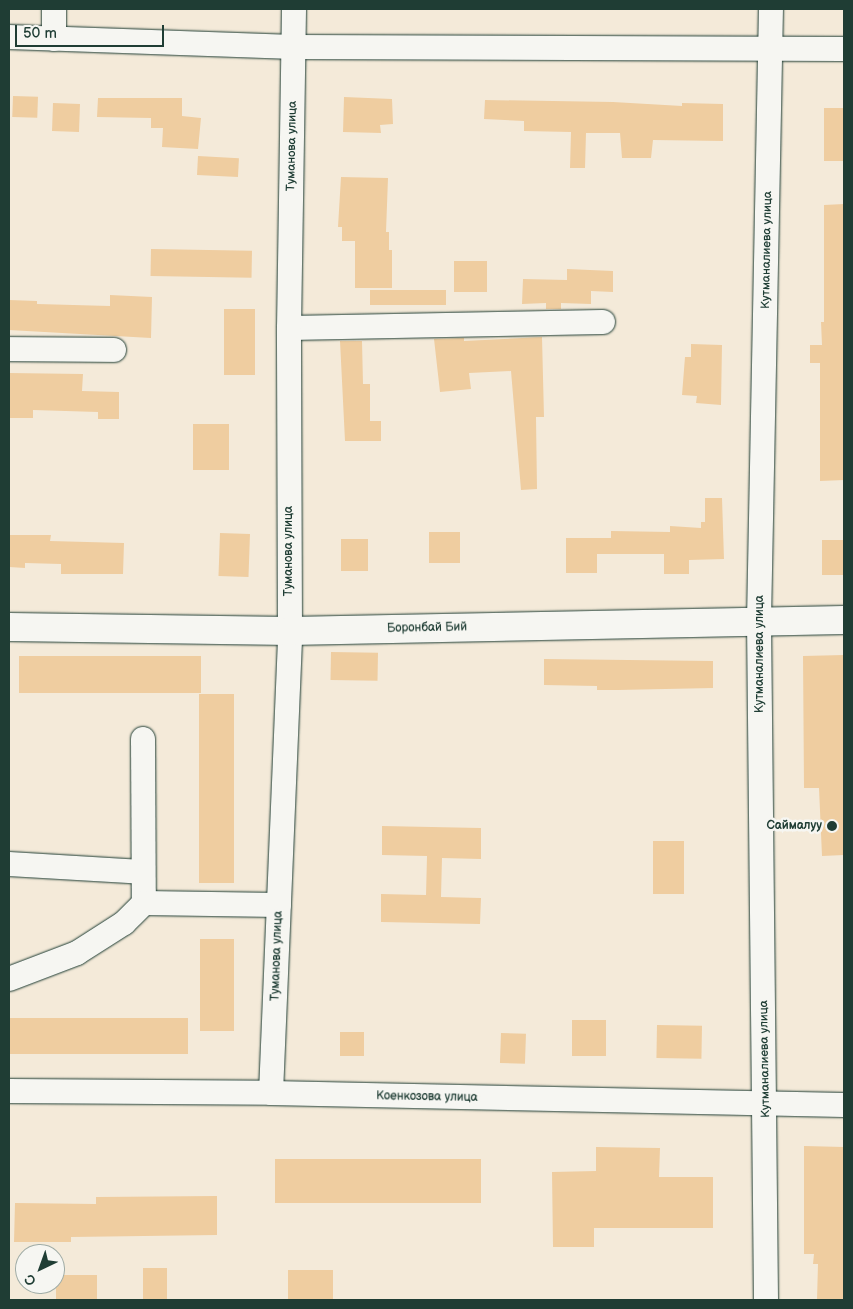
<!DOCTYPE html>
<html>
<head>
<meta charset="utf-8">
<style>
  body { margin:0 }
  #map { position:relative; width:853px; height:1309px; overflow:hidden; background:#f4ead9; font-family:"Balsamiq Sans",sans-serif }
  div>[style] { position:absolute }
  .building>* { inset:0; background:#efcda0; transform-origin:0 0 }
  .roads { filter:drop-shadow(0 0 1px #1f3d34) drop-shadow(0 0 1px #1f3d34) }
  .street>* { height:24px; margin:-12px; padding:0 12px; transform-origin:12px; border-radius:12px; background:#f6f6f2 }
  .secondary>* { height:28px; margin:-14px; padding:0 14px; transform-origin:14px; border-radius:14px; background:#f6f6f2 }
  .dots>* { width:14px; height:14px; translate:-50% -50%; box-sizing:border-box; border:2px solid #f6f6f2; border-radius:50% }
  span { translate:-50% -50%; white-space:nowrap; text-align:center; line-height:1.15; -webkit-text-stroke:5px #f6f6f2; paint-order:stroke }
  .street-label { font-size:12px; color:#1f3d34 }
  .poi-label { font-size:12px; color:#1f3d34; font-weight:700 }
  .right { translate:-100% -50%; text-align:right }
  .frame { position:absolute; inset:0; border:10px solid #1f3d34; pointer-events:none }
  .north { position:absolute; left:15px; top:1244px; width:50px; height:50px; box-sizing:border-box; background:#f6f6f2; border:1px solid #a0aca6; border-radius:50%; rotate:222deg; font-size:14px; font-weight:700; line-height:20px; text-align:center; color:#1f3d34 }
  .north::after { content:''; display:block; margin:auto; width:18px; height:22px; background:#1f3d34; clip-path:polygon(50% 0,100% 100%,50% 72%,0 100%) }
  .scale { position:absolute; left:15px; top:25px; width:149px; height:22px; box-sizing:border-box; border:2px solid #1f3d34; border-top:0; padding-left:6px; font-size:15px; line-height:18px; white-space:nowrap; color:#1f3d34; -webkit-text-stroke:4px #f6f6f2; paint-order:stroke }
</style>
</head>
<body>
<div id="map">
  <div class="building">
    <i style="left:13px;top:96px;width:25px;height:21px;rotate:2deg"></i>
    <i style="clip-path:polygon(344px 97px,392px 99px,393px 124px,380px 125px,381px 133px,343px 132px)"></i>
    <i style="clip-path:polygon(98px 98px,182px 98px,182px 116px,201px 118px,198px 149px,162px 147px,163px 128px,151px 128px,151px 118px,97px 117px)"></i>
    <i style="clip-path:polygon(485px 100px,613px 102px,682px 106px,682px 103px,723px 104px,723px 141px,653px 140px,651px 158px,622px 158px,620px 133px,586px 133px,585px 168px,570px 168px,571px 132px,524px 131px,524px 121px,484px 119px)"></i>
    <i style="left:53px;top:103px;width:27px;height:28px;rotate:2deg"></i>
    <i style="left:844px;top:108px;width:53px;height:20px;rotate:90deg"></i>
    <i style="left:198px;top:156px;width:41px;height:19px;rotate:3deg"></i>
    <i style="clip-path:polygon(341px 177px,388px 178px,386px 232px,389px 232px,389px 250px,392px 250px,392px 288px,355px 288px,355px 241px,342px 241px,342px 227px,338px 227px)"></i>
    <i style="clip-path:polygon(844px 204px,844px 480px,820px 481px,820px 363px,810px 363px,810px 345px,822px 345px,821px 322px,824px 322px,824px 205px)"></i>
    <i style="left:151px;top:249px;width:101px;height:27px;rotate:1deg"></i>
    <i style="left:487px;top:261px;width:31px;height:33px;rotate:90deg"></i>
    <i style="clip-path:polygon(567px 269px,613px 271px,613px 292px,591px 291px,591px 304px,561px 303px,561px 309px,546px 309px,546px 303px,522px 304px,523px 279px,567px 280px)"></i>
    <i style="left:446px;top:290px;width:15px;height:76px;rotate:90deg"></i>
    <i style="clip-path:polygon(110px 295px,152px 297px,151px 338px,9px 330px,9px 300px,37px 301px,37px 304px,110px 306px)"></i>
    <i style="left:224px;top:309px;width:31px;height:66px"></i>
    <i style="clip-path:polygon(542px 337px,544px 417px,536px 417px,537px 489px,521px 490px,511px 371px,469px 373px,471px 389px,440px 392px,434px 339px,464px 338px,464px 341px)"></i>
    <i style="clip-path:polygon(340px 341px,362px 341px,363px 384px,370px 384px,370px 421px,381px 421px,381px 441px,345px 441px)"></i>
    <i style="clip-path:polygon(691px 344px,722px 345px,721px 405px,696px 403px,697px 396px,682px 395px,685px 357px,691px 357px)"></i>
    <i style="clip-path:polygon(9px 373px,83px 374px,82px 391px,119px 392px,119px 419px,98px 419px,98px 412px,33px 410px,33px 418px,9px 418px)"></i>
    <i style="left:193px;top:424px;width:36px;height:46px"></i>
    <i style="clip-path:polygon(705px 498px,722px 498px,724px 559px,689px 560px,689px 574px,664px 574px,664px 554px,597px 554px,597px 573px,566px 573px,566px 538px,611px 538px,611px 531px,670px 532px,670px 526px,701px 528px,701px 522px,705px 522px)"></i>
    <i style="left:429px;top:532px;width:31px;height:31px"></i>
    <i style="left:220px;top:533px;width:30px;height:43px;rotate:2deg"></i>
    <i style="clip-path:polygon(9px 535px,51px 535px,50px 541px,124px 543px,123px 574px,61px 574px,61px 564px,25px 563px,25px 568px,9px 567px)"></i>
    <i style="left:341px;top:539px;width:27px;height:32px"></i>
    <i style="left:822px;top:540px;width:22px;height:35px"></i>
    <i style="left:331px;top:652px;width:47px;height:28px;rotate:1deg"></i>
    <i style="clip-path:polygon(844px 655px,844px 855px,822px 856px,819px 788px,804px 788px,803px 656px)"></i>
    <i style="left:19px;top:656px;width:182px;height:37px"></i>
    <i style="clip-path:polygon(544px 659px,713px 661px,713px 688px,618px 690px,597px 690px,597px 686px,544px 685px)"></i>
    <i style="left:199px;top:694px;width:35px;height:189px"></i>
    <i style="clip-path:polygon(382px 826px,481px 828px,481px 859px,442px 858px,441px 897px,481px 898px,480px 924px,381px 922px,381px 894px,426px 895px,427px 856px,382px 855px)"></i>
    <i style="left:653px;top:841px;width:31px;height:53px"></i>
    <i style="left:200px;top:939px;width:34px;height:92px"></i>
    <i style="left:9px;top:1018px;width:179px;height:36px"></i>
    <i style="left:572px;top:1020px;width:34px;height:36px"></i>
    <i style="left:657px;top:1025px;width:45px;height:33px;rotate:1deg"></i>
    <i style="left:340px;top:1032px;width:24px;height:24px"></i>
    <i style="left:501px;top:1033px;width:25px;height:30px;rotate:2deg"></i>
    <i style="clip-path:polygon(804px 1146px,844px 1147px,844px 1300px,817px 1300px,818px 1264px,813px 1264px,814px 1254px,804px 1254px)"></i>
    <i style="clip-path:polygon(596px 1147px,660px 1148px,659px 1177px,713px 1177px,713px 1228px,594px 1228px,594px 1247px,553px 1247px,552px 1172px,596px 1171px)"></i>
    <i style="left:275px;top:1159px;width:206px;height:44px"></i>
    <i style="clip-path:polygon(217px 1196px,217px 1235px,71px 1237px,71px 1242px,14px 1242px,15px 1203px,96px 1204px,96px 1197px)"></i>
    <i style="left:143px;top:1268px;width:24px;height:32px"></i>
    <i style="left:288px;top:1270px;width:45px;height:30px"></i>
    <i style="left:56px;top:1275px;width:41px;height:25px"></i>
  </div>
  <div class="roads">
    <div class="street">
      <i style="left:9px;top:37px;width:285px;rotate:2deg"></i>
      <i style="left:294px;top:47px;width:550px;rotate:0.21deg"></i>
      <i style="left:54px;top:39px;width:30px;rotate:-90deg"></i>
      <i style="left:289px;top:328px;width:314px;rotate:-1.1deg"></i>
      <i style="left:9px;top:349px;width:105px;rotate:0.5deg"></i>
      <i style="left:143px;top:739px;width:164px;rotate:89.7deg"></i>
      <i style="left:144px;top:903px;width:135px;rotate:0.8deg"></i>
      <i style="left:9px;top:864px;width:133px;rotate:3.4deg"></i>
      <i style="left:9px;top:979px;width:73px;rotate:-20.9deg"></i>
      <i style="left:77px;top:953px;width:56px;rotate:-32.6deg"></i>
      <i style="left:124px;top:923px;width:28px;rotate:-45deg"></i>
      <i style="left:9px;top:1091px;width:262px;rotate:0.4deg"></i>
      <i style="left:271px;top:1093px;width:573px;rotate:1.2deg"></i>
      <i style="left:271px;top:1093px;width:462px;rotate:-87.6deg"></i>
      <i style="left:290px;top:631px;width:303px;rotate:-90.2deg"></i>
      <i style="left:289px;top:328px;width:319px;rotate:-89.1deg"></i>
      <i style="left:766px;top:1300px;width:679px;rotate:-90.59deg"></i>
      <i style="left:759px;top:621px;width:612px;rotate:-88.88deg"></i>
    </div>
    <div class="secondary">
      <i style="left:9px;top:627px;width:281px;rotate:0.8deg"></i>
      <i style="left:290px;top:631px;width:554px;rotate:-1.14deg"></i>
    </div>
  </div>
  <div class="dots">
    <i style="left:832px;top:826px;background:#1f3d34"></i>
  </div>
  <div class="street-label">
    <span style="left:292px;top:146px;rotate:-89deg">Туманова улица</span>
    <span style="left:767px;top:250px;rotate:-89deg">Кутманалиева улица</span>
    <span style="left:289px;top:551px;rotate:-90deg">Туманова улица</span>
    <span style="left:427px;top:628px;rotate:-1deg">Боронбай Бий</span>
    <span style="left:760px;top:654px;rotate:-90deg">Кутманалиева улица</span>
    <span style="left:277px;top:956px;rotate:-88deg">Туманова улица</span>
    <span style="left:765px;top:1059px;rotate:-91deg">Кутманалиева улица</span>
    <span style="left:427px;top:1097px;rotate:1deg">Коенкозова улица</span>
  </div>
  <div class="poi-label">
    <span class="right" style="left:822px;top:826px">Саймалуу</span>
  </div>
  <div class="frame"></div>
  <div class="north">С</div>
  <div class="scale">50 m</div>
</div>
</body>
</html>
